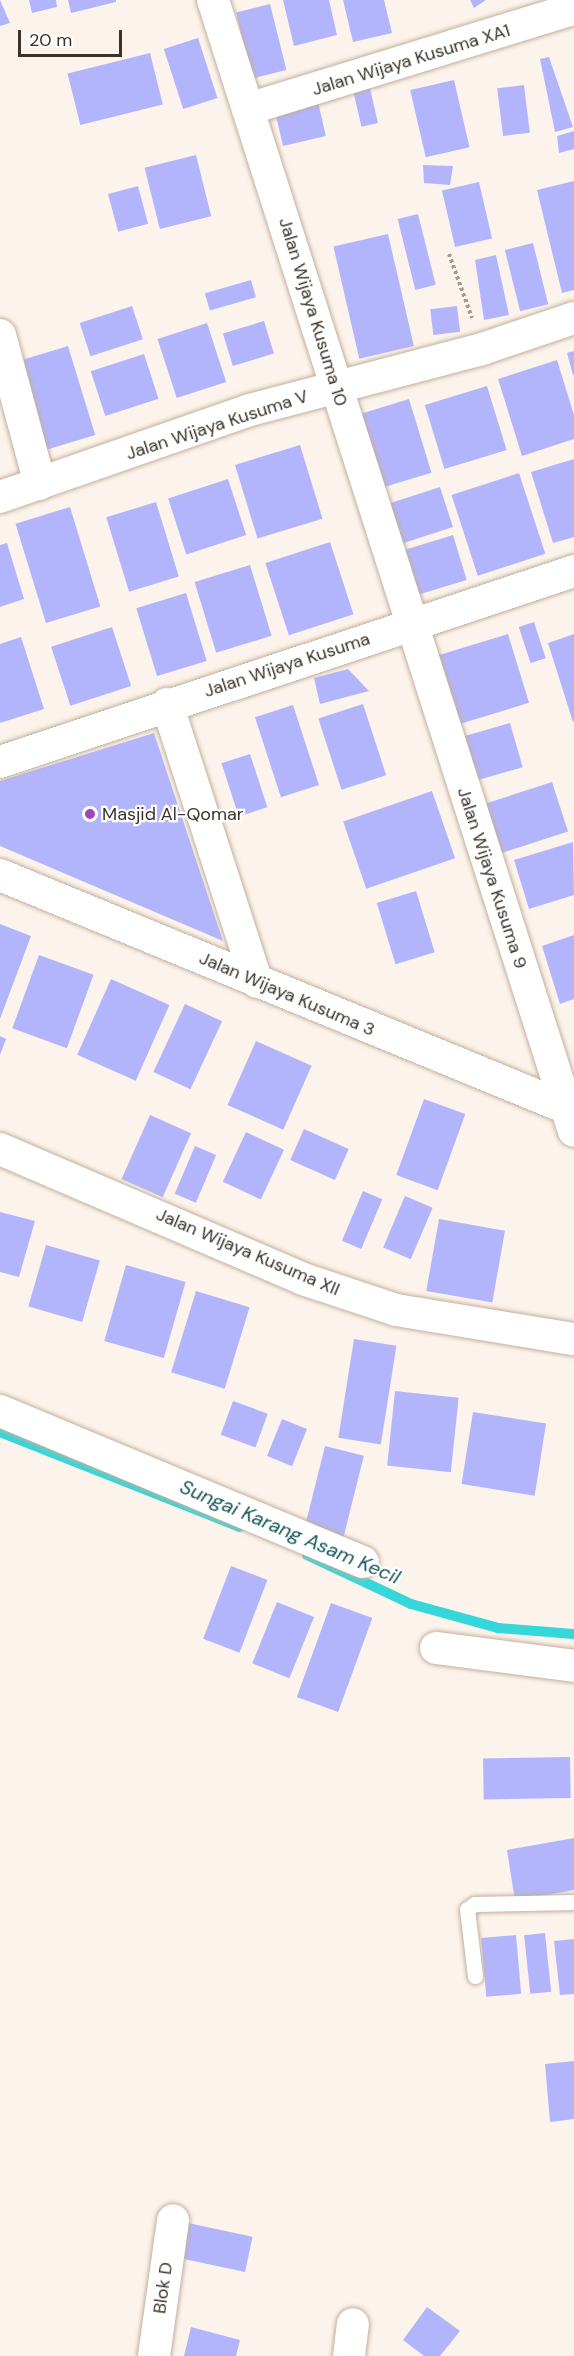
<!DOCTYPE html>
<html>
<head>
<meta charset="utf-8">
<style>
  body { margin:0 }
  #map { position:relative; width:574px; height:2356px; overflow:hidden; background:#fcf4ec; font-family:"DM Sans",sans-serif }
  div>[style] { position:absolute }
  .stream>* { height:10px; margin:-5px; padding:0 5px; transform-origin:5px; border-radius:5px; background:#35d7da }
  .building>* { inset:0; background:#b3b5fc; transform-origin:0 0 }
  .path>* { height:4px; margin-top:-2px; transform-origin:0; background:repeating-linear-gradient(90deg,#a29b93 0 3px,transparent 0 6px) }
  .roads { filter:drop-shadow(0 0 2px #c3af9d) drop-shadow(0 0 2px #c3af9d) }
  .lane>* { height:15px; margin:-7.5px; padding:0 7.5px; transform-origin:7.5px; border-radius:7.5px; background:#fff }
  .street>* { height:32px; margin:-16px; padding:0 16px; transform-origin:16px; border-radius:16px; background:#fff }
  .dots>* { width:16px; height:16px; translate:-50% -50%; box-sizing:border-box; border:3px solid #fff; border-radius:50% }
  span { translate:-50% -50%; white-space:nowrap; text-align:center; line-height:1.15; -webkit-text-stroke:4.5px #fff; paint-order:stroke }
  .street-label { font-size:18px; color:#3a332b }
  .poi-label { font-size:18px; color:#3a332b }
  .left { translate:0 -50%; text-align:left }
  .water-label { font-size:20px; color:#155657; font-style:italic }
  .scale { position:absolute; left:18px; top:30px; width:104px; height:27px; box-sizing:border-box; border:3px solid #3a332b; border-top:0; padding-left:8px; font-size:18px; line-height:21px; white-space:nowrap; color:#3a332b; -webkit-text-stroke:4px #fff; paint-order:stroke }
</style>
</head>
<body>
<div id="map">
  <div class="stream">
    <i style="left:0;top:1432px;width:258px;rotate:21.6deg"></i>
    <i style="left:307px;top:1555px;width:115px;rotate:25.2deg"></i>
    <i style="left:411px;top:1604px;width:90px;rotate:15.4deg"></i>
    <i style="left:498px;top:1628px;width:76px;rotate:4.5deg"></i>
  </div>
  <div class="building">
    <i style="clip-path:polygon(0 0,10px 23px,0 26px)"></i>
    <i style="clip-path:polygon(29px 0,56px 0,57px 7px,32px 13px)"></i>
    <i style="clip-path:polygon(68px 0,116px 0,116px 2px,71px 13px)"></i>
    <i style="clip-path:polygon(283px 0,329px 0,337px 35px,294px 46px)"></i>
    <i style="clip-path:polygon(343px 0,384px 0,392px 33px,353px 42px)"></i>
    <i style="clip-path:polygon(470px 0,486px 0,474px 8px)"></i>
    <i style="left:270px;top:4px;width:68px;height:35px;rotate:76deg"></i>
    <i style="left:198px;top:38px;width:63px;height:36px;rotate:72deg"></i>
    <i style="left:150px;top:53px;width:53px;height:85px;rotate:76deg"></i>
    <i style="clip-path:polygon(549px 57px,573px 127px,555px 132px,540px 59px)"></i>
    <i style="left:454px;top:80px;width:69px;height:45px;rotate:77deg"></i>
    <i style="left:369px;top:84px;width:40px;height:17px;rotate:77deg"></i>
    <i style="left:524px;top:85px;width:48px;height:27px;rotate:83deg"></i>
    <i style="left:318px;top:102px;width:35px;height:44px;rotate:77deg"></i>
    <i style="clip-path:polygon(574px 131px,574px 149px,559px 153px,557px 136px)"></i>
    <i style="left:196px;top:155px;width:63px;height:53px;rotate:76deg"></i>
    <i style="clip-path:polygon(423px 165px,453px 166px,450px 185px,424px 183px)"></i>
    <i style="clip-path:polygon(574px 181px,574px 290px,562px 293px,537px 190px)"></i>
    <i style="left:479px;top:182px;width:58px;height:38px;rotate:77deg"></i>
    <i style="left:138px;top:186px;width:39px;height:31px;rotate:75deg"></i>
    <i style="left:418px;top:214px;width:73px;height:21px;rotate:76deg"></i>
    <i style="left:388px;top:234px;width:115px;height:56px;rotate:77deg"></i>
    <i style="left:533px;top:243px;width:63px;height:29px;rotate:76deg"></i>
    <i style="clip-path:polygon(496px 255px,509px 315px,484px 320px,475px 260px)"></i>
    <i style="left:251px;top:280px;width:18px;height:48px;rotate:74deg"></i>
    <i style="left:132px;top:306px;width:35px;height:55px;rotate:72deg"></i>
    <i style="left:457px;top:306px;width:26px;height:27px;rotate:83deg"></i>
    <i style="left:264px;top:321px;width:34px;height:43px;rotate:73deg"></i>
    <i style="left:207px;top:323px;width:62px;height:52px;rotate:72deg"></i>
    <i style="left:68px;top:346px;width:93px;height:56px;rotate:73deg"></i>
    <i style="clip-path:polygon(574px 351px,574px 375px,573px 375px,567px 353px)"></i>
    <i style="left:144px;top:354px;width:47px;height:56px;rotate:72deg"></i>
    <i style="clip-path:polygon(557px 360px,574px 415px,574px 439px,522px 456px,498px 379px)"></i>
    <i style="left:487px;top:386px;width:67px;height:65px;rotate:73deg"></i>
    <i style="left:409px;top:399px;width:77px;height:63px;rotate:73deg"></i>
    <i style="left:300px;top:445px;width:77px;height:68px;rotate:73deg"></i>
    <i style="clip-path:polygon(574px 459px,574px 537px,553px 543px,531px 472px)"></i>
    <i style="left:519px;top:473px;width:85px;height:71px;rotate:72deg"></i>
    <i style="left:228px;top:479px;width:59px;height:63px;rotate:72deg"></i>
    <i style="left:440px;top:487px;width:42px;height:64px;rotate:72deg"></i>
    <i style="left:156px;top:502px;width:78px;height:52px;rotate:73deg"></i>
    <i style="left:70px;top:507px;width:104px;height:57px;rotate:73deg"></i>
    <i style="left:453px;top:535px;width:47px;height:63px;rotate:73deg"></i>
    <i style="left:330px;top:542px;width:76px;height:68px;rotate:72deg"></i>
    <i style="clip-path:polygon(7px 543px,24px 599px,0 607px,0 545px)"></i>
    <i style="left:250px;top:565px;width:74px;height:58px;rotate:73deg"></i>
    <i style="left:186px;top:593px;width:71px;height:52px;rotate:73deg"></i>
    <i style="left:534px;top:622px;width:38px;height:16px;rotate:72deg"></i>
    <i style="left:112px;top:627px;width:62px;height:64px;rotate:72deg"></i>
    <i style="left:508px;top:634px;width:72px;height:77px;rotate:73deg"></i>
    <i style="clip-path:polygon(574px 634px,574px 722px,573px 722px,548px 643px)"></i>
    <i style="clip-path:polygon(21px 637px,44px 709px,0 723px,0 644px)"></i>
    <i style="clip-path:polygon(348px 669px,369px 691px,320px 704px,314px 678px)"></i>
    <i style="left:363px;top:704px;width:75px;height:47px;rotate:72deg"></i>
    <i style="left:293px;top:705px;width:84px;height:40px;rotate:72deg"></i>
    <i style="left:510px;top:723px;width:46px;height:47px;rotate:74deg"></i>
    <i style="clip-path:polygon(154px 733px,223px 941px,0 846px,0 781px)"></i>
    <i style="left:250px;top:754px;width:56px;height:30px;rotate:72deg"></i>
    <i style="left:552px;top:782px;width:52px;height:73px;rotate:72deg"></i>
    <i style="left:432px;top:791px;width:71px;height:94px;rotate:71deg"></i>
    <i style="clip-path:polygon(573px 842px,574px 895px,529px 909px,514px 860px)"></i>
    <i style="left:416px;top:891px;width:64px;height:41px;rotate:73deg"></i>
    <i style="clip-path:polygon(0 924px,31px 936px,0 1019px)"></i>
    <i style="clip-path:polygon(574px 935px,574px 999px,560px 1004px,542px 946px)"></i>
    <i style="left:39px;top:955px;width:58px;height:78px;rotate:20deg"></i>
    <i style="left:111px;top:979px;width:64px;height:83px;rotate:24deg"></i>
    <i style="left:185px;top:1004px;width:41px;height:75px;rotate:25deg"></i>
    <i style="clip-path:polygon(0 1036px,6px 1039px,0 1055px)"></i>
    <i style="left:256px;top:1041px;width:61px;height:70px;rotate:24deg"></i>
    <i style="left:424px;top:1099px;width:44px;height:81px;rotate:20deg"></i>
    <i style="left:150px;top:1115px;width:45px;height:70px;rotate:24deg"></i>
    <i style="left:304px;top:1129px;width:49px;height:34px;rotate:24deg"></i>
    <i style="left:246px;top:1132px;width:42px;height:55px;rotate:25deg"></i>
    <i style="left:195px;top:1146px;width:23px;height:52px;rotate:23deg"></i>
    <i style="left:363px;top:1191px;width:21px;height:54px;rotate:23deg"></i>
    <i style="left:405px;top:1196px;width:30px;height:56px;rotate:23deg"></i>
    <i style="clip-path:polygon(0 1212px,35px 1221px,19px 1277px,0 1272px)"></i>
    <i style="left:439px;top:1219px;width:67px;height:73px;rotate:10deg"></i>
    <i style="left:46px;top:1245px;width:56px;height:64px;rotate:16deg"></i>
    <i style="left:126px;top:1265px;width:62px;height:79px;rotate:16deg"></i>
    <i style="left:196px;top:1291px;width:56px;height:85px;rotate:17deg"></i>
    <i style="left:354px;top:1339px;width:43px;height:100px;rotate:9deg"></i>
    <i style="left:395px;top:1391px;width:64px;height:75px;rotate:6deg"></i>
    <i style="left:233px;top:1401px;width:37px;height:36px;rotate:20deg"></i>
    <i style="left:473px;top:1412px;width:74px;height:73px;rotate:9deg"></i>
    <i style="left:282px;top:1419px;width:27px;height:40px;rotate:22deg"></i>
    <i style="left:325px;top:1446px;width:40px;height:85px;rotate:14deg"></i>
    <i style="left:231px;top:1566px;width:39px;height:78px;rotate:21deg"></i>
    <i style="left:277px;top:1602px;width:40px;height:66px;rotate:22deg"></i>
    <i style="left:331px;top:1603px;width:44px;height:100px;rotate:20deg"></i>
    <i style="left:570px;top:1757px;width:41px;height:87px;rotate:89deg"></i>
    <i style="clip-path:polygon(574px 1838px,574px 1890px,515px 1901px,507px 1850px)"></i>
    <i style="left:545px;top:1933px;width:59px;height:21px;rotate:84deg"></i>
    <i style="left:516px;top:1935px;width:59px;height:35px;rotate:85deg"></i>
    <i style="clip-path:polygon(574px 1939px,574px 1994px,560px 1995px,554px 1941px)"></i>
    <i style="clip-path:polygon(574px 2061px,574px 2119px,550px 2122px,545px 2064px)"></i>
    <i style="left:188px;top:2223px;width:66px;height:36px;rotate:12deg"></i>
    <i style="clip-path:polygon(427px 2307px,460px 2331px,440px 2356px,424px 2356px,403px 2340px)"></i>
    <i style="clip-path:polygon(191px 2327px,240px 2340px,236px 2356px,184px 2356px)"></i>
  </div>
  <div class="path">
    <i style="left:449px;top:254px;width:68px;rotate:70.2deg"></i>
  </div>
  <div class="roads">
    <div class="lane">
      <i style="left:475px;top:1976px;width:67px;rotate:-96.8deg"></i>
      <i style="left:467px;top:1909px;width:9px;rotate:-32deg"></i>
      <i style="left:475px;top:1904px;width:99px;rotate:-1.2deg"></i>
    </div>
    <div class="street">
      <i style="left:213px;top:0;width:1187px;rotate:72.3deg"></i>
      <i style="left:248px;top:109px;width:341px;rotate:-17.1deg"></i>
      <i style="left:0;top:335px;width:154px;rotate:75deg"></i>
      <i style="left:0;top:497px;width:265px;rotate:-19.2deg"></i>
      <i style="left:250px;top:410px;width:240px;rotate:-14.7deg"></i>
      <i style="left:482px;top:349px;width:97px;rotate:-18.6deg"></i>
      <i style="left:167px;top:704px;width:292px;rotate:72.1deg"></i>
      <i style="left:0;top:762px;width:605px;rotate:-18.4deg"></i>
      <i style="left:0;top:875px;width:621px;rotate:22.35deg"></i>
      <i style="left:0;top:1149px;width:330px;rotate:23.2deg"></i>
      <i style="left:303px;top:1279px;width:98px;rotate:18.4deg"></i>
      <i style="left:396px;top:1310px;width:180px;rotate:9.3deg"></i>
      <i style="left:0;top:1411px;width:393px;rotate:22.6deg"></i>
      <i style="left:436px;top:1648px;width:139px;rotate:7.4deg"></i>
      <i style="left:154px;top:2356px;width:137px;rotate:-82deg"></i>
      <i style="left:349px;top:2356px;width:32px;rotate:-83deg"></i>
    </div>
  </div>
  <div class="dots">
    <i style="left:90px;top:814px;background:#9c48b6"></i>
  </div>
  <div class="street-label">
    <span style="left:411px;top:60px;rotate:-17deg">Jalan Wijaya Kusuma XA1</span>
    <span style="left:313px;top:312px;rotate:73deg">Jalan Wijaya Kusuma 10</span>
    <span style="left:217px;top:425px;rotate:-18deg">Jalan Wijaya Kusuma V</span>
    <span style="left:287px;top:665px;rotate:-18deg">Jalan Wijaya Kusuma</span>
    <span style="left:492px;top:878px;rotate:72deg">Jalan Wijaya Kusuma 9</span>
    <span style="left:287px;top:994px;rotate:23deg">Jalan Wijaya Kusuma 3</span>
    <span style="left:248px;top:1252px;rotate:23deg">Jalan Wijaya Kusuma XII</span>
    <span style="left:163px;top:2288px;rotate:-82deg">Blok D</span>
  </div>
  <div class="poi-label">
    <span class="left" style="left:102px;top:814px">Masjid Al-Qomar</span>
  </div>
  <div class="water-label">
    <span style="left:290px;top:1532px;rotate:23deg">Sungai Karang Asam Kecil</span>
  </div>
  <div class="scale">20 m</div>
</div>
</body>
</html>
